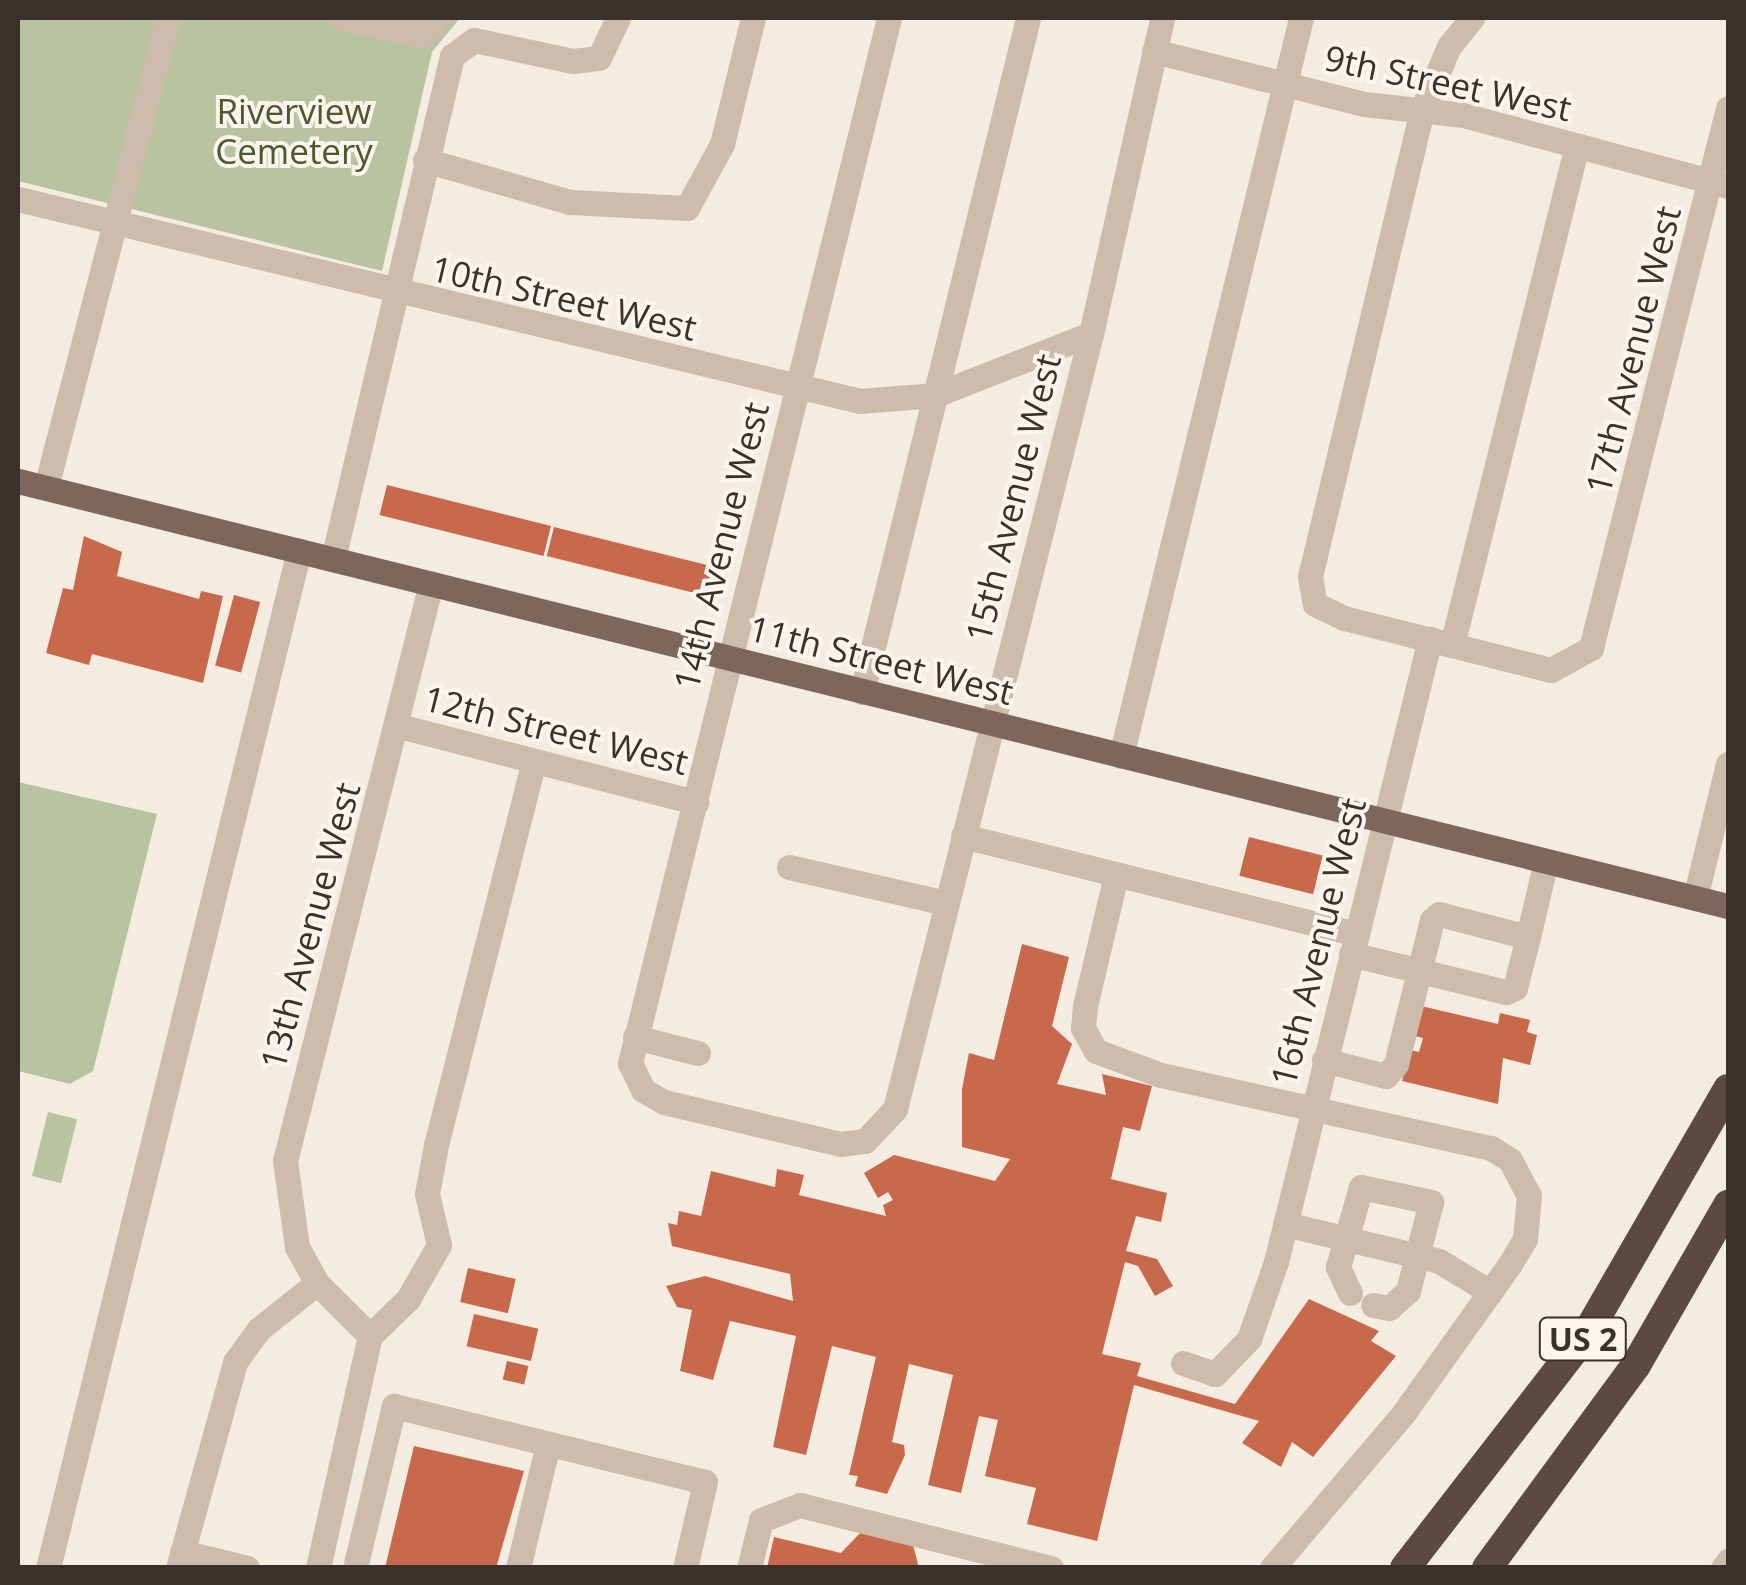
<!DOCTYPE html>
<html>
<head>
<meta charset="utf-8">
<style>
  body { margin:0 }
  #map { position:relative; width:1746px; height:1585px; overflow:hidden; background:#f4ebe1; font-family:"Open Sans",sans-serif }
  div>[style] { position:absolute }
  .green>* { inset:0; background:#b8c4a0; transform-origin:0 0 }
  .building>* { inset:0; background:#c8694b; transform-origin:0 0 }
  .minor>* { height:25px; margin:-12.5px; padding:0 12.5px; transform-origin:12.5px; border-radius:12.5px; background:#cdbbac }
  .major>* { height:25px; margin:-12.5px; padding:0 12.5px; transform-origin:12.5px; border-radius:12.5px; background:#7d675c }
  .highway>* { height:30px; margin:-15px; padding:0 15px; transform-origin:15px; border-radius:15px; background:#5c4a42 }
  span { translate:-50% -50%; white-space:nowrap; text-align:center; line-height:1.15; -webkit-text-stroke:8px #fbf5ee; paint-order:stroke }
  .shield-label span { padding:2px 8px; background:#fbf5ee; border:2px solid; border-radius:8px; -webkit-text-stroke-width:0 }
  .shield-label { font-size:32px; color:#3b302b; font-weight:700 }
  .street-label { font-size:35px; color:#3b302b }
  .park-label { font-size:35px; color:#4a5a2e }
  .frame { position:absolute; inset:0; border:20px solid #3b302b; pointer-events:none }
</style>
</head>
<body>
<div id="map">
  <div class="green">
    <i style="clip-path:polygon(18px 18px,460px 18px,432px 52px,382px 271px,18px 181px)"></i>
    <i style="clip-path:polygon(18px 782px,157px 814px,93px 1071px,70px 1084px,18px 1071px)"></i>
    <i style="left:48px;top:1112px;width:30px;height:66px;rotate:14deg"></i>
  </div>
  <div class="building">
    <i style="left:387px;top:485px;width:169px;height:31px;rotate:14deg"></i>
    <i style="left:554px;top:527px;width:171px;height:30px;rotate:14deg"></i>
    <i style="clip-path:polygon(84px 536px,122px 552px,117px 576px,199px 599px,201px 591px,223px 596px,203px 683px,92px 654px,89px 665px,46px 653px,63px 588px,73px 590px)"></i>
    <i style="left:234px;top:595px;width:27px;height:73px;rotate:15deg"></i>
    <i style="left:1249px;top:837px;width:76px;height:40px;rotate:14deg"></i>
    <i style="clip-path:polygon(1022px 944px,1069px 957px,1052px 1026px,1072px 1044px,1057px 1084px,1106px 1095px,1102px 1074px,1152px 1086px,1140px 1131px,1123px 1127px,1111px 1179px,1167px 1193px,1161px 1222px,1136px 1216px,1126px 1251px,1157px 1259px,1173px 1286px,1155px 1296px,1138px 1266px,1125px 1262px,1102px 1354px,1141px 1363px,1137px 1376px,1235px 1404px,1309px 1299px,1379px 1331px,1371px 1341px,1396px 1356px,1313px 1457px,1292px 1442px,1281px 1467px,1242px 1443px,1259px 1421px,1134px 1385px,1097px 1541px,1027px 1524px,1036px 1488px,985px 1476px,998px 1420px,979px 1416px,961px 1493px,928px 1485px,953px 1375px,909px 1364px,892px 1442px,904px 1445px,905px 1455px,887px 1494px,855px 1486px,858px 1476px,849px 1475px,876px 1357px,832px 1346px,806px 1455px,773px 1447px,796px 1336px,730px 1321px,713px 1380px,680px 1371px,692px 1310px,677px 1307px,666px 1286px,705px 1276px,793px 1301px,790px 1274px,672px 1246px,668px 1223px,677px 1225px,679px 1211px,701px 1216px,711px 1171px,775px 1187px,777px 1169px,804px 1175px,799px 1195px,886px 1216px,883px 1205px,893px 1200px,888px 1192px,878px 1198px,864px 1173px,894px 1155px,995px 1181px,1010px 1159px,962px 1147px,962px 1089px,969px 1053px,994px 1060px)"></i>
    <i style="clip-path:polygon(1421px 1006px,1498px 1024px,1500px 1013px,1530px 1020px,1527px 1032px,1537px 1035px,1530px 1065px,1503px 1058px,1498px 1104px,1402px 1081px,1410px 1050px,1419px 1052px,1423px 1038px,1414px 1036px)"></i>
    <i style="left:468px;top:1268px;width:49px;height:35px;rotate:13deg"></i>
    <i style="left:474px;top:1314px;width:66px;height:33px;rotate:13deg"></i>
    <i style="left:507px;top:1361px;width:22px;height:19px;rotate:13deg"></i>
    <i style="clip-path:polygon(414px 1446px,524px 1471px,496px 1568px,385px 1568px)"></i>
    <i style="clip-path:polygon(861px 1532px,913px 1545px,919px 1568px,767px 1568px,774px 1537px,841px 1553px)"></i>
  </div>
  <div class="minor">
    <i style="left:341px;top:18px;width:83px;rotate:12.5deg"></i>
    <i style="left:422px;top:36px;width:23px;rotate:-50deg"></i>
    <i style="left:889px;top:18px;width:1077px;rotate:103.92deg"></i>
    <i style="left:630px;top:1063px;width:30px;rotate:64deg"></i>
    <i style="left:643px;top:1090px;width:24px;rotate:30deg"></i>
    <i style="left:664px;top:1102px;width:181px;rotate:13.4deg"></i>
    <i style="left:840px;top:1144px;width:25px;rotate:-7deg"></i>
    <i style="left:865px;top:1141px;width:44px;rotate:-46.8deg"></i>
    <i style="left:895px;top:1109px;width:799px;rotate:-75.81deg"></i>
    <i style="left:1091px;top:334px;width:324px;rotate:-77.3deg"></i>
    <i style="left:1472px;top:18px;width:36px;rotate:129deg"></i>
    <i style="left:1449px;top:46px;width:69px;rotate:112.9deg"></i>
    <i style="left:1422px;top:110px;width:480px;rotate:103.5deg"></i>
    <i style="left:1310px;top:577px;width:27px;rotate:80deg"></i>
    <i style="left:1315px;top:604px;width:32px;rotate:26deg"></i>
    <i style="left:1344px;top:618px;width:213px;rotate:14.1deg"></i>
    <i style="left:1551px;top:670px;width:46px;rotate:-28.8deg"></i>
    <i style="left:1591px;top:648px;width:557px;rotate:-75.76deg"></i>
    <i style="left:1154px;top:51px;width:217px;rotate:14.2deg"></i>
    <i style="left:1364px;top:104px;width:100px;rotate:6.3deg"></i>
    <i style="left:1463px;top:115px;width:274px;rotate:15deg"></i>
    <i style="left:425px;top:160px;width:151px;rotate:16.2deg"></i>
    <i style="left:570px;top:202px;width:117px;rotate:2.9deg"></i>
    <i style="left:687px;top:208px;width:73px;rotate:-61.3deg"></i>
    <i style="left:722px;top:144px;width:130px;rotate:-76.2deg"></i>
    <i style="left:18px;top:199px;width:866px;rotate:13.49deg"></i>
    <i style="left:860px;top:401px;width:75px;rotate:-4.6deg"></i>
    <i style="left:935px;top:395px;width:168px;rotate:-21.4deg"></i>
    <i style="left:46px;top:487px;width:485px;rotate:-75.4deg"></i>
    <i style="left:333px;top:559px;width:517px;rotate:-76.69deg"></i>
    <i style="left:452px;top:56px;width:27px;rotate:-36deg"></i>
    <i style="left:474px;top:40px;width:101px;rotate:12deg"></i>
    <i style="left:573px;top:61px;width:26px;rotate:-7deg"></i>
    <i style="left:599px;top:58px;width:44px;rotate:-64.6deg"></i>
    <i style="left:1452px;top:645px;width:515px;rotate:-75.96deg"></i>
    <i style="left:862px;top:692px;width:694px;rotate:-76.16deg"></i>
    <i style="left:399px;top:726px;width:307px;rotate:14.4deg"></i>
    <i style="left:1121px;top:756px;width:760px;rotate:-76.29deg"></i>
    <i style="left:963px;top:836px;width:405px;rotate:14deg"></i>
    <i style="left:789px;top:867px;width:161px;rotate:12.9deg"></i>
    <i style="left:1116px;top:875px;width:135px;rotate:103.3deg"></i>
    <i style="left:1085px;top:1006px;width:22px;rotate:95deg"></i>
    <i style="left:1083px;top:1028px;width:26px;rotate:61deg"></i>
    <i style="left:1096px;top:1051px;width:69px;rotate:20.3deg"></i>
    <i style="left:1161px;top:1075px;width:338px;rotate:12.5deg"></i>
    <i style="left:1491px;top:1148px;width:22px;rotate:32deg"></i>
    <i style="left:1510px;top:1160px;width:40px;rotate:62deg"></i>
    <i style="left:1529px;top:1195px;width:44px;rotate:95.2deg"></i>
    <i style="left:1525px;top:1239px;width:29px;rotate:121deg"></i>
    <i style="left:1510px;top:1264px;width:184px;rotate:125.5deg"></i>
    <i style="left:1403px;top:1414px;width:202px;rotate:130.4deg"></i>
    <i style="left:1695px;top:898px;width:138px;rotate:-76.2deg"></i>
    <i style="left:1351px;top:954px;width:160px;rotate:13.8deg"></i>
    <i style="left:1506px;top:992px;width:10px;rotate:-24deg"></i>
    <i style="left:1515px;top:988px;width:53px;rotate:-75.7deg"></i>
    <i style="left:635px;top:1037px;width:65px;rotate:14.3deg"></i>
    <i style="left:1324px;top:1060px;width:64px;rotate:14.5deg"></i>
    <i style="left:1386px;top:1076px;width:16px;rotate:-50deg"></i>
    <i style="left:1396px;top:1064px;width:148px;rotate:-76deg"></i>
    <i style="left:1432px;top:920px;width:9px;rotate:-41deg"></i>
    <i style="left:1439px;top:914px;width:92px;rotate:14.5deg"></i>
    <i style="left:1528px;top:937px;width:78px;rotate:-76.7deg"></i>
    <i style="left:1285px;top:1224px;width:158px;rotate:13.5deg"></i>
    <i style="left:1439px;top:1261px;width:60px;rotate:31.3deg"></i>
    <i style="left:1350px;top:1293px;width:29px;rotate:-115deg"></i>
    <i style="left:1338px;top:1267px;width:83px;rotate:-74deg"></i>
    <i style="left:1361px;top:1187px;width:72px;rotate:12.1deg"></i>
    <i style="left:1431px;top:1202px;width:92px;rotate:104.5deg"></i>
    <i style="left:1408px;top:1291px;width:25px;rotate:138deg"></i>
    <i style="left:1389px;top:1308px;width:16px;rotate:-169deg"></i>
    <i style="left:370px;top:1336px;width:75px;rotate:-135deg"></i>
    <i style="left:317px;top:1283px;width:41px;rotate:-119.1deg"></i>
    <i style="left:297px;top:1247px;width:87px;rotate:-97.9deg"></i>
    <i style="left:285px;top:1161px;width:596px;rotate:-75.82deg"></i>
    <i style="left:1183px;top:1363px;width:34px;rotate:19deg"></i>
    <i style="left:1215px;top:1374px;width:49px;rotate:-45.8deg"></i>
    <i style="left:1249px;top:1339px;width:82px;rotate:-70.7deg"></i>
    <i style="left:1276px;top:1262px;width:642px;rotate:-76.12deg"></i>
    <i style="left:182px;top:1552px;width:67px;rotate:13.8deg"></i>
    <i style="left:48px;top:1568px;width:1048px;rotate:-76.14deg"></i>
    <i style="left:178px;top:1568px;width:214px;rotate:-74.5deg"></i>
    <i style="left:235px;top:1362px;width:41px;rotate:-54deg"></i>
    <i style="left:259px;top:1329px;width:74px;rotate:-38.4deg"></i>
    <i style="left:318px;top:1568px;width:238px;rotate:-77.4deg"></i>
    <i style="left:370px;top:1336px;width:53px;rotate:-44.2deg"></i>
    <i style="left:408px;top:1299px;width:62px;rotate:-60.1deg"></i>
    <i style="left:439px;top:1245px;width:52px;rotate:-103.2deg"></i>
    <i style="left:427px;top:1194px;width:50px;rotate:-79.6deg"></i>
    <i style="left:436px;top:1145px;width:396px;rotate:-75.7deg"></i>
    <i style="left:355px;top:1568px;width:167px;rotate:-76.5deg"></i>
    <i style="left:394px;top:1406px;width:320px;rotate:13.7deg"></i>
    <i style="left:705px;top:1482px;width:88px;rotate:103.1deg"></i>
    <i style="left:518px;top:1568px;width:128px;rotate:-76.4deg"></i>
    <i style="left:749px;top:1568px;width:49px;rotate:-76deg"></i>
    <i style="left:761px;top:1520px;width:42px;rotate:-21deg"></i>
    <i style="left:800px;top:1505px;width:259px;rotate:14.1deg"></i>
    <i style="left:1723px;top:1568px;width:9px;rotate:-54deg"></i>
  </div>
  <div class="major">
    <i style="left:18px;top:481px;width:1762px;rotate:13.96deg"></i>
  </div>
  <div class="highway">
    <i style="left:1405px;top:1568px;width:295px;rotate:-52.2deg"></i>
    <i style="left:1586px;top:1335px;width:284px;rotate:-60deg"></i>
    <i style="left:1487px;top:1568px;width:252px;rotate:-53.7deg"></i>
    <i style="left:1636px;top:1365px;width:185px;rotate:-60.1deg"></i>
  </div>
  <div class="shield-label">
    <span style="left:1583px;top:1339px">US 2</span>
  </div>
  <div class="street-label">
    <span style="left:1448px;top:83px;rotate:12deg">9th Street West</span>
    <span style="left:564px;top:298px;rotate:13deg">10th Street West</span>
    <span style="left:1633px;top:350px;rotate:-76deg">17th Avenue West</span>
    <span style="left:1013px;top:498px;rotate:-76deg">15th Avenue West</span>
    <span style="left:721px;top:546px;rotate:-76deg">14th Avenue West</span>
    <span style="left:881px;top:660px;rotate:14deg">11th Street West</span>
    <span style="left:556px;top:730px;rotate:14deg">12th Street West</span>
    <span style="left:310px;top:926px;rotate:-75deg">13th Avenue West</span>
    <span style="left:1318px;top:942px;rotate:-76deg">16th Avenue West</span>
  </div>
  <div class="park-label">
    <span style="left:294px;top:131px">Riverview<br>Cemetery</span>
  </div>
  <div class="frame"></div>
</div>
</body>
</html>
